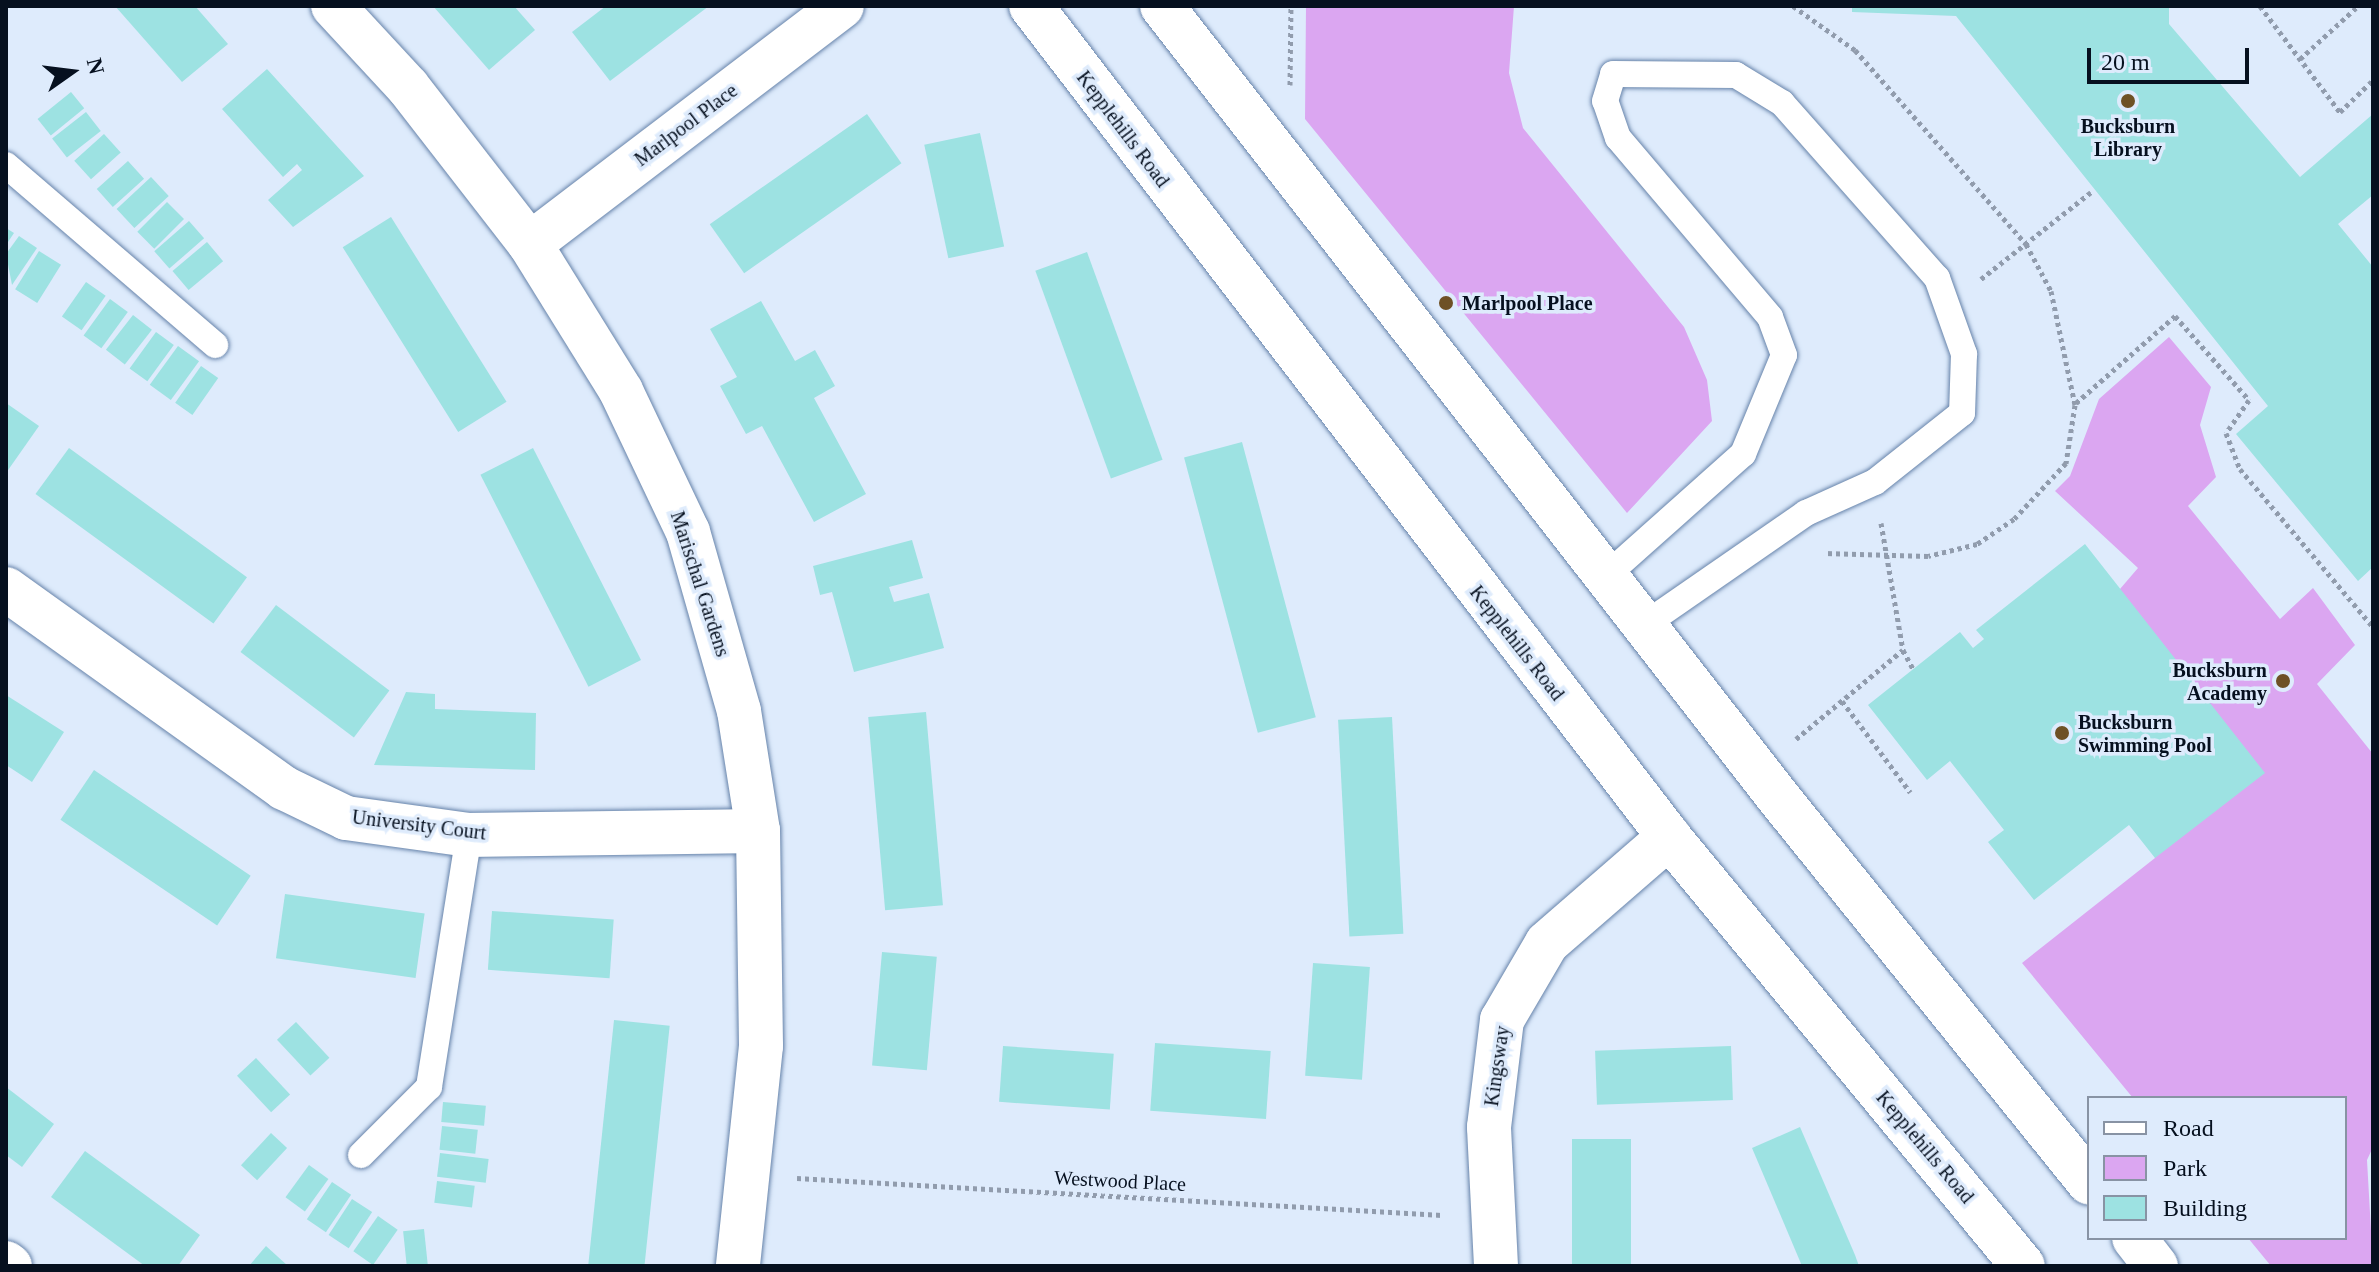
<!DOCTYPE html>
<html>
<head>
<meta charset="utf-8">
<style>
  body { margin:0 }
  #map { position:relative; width:2379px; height:1272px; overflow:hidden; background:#deebfc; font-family:"Times New Roman",serif }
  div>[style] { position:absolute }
  .green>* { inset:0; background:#dba6f1 }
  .building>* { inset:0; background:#9de2e2; transform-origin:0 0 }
  .path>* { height:5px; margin-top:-2.5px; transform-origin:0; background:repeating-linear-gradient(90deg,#919cad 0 4px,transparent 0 8px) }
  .roads { filter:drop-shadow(0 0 2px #6683aa) drop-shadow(0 0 2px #6683aa) }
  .lane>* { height:26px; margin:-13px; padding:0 13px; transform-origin:13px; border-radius:13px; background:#fff }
  .street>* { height:44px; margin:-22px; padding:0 22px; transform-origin:22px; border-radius:22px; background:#fff }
  .secondary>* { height:44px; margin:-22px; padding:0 22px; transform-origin:22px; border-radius:22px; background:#fff }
  .dots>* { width:22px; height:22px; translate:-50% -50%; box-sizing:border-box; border:4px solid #deebfc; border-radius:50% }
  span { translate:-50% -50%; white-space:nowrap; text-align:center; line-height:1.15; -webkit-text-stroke:7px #deebfc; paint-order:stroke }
  .street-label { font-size:20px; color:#06101f }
  .poi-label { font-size:20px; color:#06101f; font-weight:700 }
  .left { translate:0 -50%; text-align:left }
  .right { translate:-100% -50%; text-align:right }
  .frame { position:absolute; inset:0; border:8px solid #06101f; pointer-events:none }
  .legend { position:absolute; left:2087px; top:1096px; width:260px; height:144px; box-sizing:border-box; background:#deebfc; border:2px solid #8893a4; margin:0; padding:10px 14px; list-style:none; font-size:24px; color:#06101f }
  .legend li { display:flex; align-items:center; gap:16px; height:40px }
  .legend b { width:40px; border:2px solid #8893a4 }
  .north { position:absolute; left:32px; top:32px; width:80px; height:80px; -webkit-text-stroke:6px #deebfc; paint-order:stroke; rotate:76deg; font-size:22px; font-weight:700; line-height:32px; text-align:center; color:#06101f }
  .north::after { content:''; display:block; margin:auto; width:28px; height:36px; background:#06101f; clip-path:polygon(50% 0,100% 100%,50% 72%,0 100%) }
  .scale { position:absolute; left:2087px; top:48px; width:162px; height:36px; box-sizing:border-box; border:4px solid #06101f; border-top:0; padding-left:10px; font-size:24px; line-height:28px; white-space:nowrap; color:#06101f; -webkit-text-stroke:6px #deebfc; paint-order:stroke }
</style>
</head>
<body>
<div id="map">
  <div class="green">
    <i style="clip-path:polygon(1306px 6px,1514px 6px,1509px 73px,1523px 128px,1684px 327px,1707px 380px,1712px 421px,1627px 513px,1305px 119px)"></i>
    <i style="clip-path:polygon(2169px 337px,2211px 387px,2200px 425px,2216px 477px,2188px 506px,2280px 619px,2313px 588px,2355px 645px,2317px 684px,2373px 754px,2373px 1147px,2367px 1160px,2373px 1266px,2271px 1266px,2248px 1238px,2345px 1238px,2345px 1098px,2133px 1098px,2022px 963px,2155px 858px,2120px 589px,2138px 568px,2055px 491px,2070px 476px,2099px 399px)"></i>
  </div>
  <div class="building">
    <i style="clip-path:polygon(115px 6px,195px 6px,228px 44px,182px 82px)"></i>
    <i style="clip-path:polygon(433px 6px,514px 6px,535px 30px,489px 70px)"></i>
    <i style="clip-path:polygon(606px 6px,709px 6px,610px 81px,572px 32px)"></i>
    <i style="clip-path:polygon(1852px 6px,2169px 6px,2169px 24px,2300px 177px,2373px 114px,2373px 195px,2338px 224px,2373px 267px,2373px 567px,2358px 581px,2236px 434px,2268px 406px,1956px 16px,1852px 12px)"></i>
    <i style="clip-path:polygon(267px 69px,364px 176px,293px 227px,268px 200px,302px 170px,297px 164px,283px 177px,222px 109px)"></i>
    <i style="left:71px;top:92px;width:21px;height:43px;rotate:51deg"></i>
    <i style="left:86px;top:112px;width:24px;height:43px;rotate:52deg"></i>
    <i style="left:867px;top:114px;width:60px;height:192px;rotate:55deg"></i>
    <i style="left:980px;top:133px;width:116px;height:57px;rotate:78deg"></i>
    <i style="left:104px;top:134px;width:25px;height:40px;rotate:48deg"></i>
    <i style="left:128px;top:161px;width:24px;height:42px;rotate:48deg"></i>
    <i style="left:151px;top:177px;width:26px;height:47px;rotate:47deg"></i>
    <i style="left:167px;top:202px;width:24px;height:42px;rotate:45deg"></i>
    <i style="left:391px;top:217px;width:218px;height:57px;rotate:58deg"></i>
    <i style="left:189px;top:221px;width:23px;height:46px;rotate:49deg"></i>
    <i style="clip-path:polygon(6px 228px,14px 233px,6px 245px)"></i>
    <i style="clip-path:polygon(19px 236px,37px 248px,12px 285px,6px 254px)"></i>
    <i style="left:207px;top:242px;width:25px;height:45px;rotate:50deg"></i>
    <i style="left:39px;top:251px;width:26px;height:45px;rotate:32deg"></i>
    <i style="left:1087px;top:252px;width:221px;height:55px;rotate:70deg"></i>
    <i style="left:86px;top:282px;width:24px;height:42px;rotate:35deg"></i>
    <i style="left:110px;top:299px;width:22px;height:45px;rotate:36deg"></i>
    <i style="clip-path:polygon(761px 301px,795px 361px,815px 350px,835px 386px,814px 398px,866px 494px,814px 522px,762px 426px,746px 434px,720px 386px,737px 377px,710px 329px)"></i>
    <i style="left:133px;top:315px;width:24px;height:44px;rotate:38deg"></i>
    <i style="left:156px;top:332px;width:22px;height:45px;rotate:36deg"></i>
    <i style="left:178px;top:346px;width:26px;height:48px;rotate:36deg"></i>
    <i style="left:201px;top:366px;width:21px;height:45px;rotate:35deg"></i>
    <i style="clip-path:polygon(6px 403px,39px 426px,6px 473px)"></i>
    <i style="left:1242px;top:442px;width:285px;height:60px;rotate:75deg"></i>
    <i style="left:69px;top:448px;width:220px;height:57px;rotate:36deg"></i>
    <i style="left:533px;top:448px;width:238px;height:59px;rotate:63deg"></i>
    <i style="clip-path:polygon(912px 540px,923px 578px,889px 587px,894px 602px,929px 593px,944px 648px,854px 672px,832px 592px,820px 595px,813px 566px)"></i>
    <i style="clip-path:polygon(2085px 544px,2265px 773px,2155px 858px,2129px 825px,2034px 900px,1988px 842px,2004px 830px,1950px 761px,1927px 780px,1868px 705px,1960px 632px,1973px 648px,1984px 639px,1976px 630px)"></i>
    <i style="left:276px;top:605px;width:142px;height:59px;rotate:37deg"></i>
    <i style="clip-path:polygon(406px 692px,435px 694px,435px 709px,536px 713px,535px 770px,374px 765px)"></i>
    <i style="clip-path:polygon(6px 695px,64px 732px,32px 782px,6px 765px)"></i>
    <i style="left:926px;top:712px;width:194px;height:58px;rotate:85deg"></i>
    <i style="left:1392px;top:717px;width:217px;height:54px;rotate:87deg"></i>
    <i style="left:94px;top:770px;width:189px;height:60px;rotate:34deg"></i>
    <i style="left:285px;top:894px;width:141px;height:65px;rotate:8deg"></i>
    <i style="left:492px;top:911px;width:122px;height:59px;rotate:4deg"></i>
    <i style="left:882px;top:952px;width:55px;height:114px;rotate:5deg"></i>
    <i style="left:1313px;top:963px;width:57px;height:113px;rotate:4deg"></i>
    <i style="left:614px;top:1020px;width:56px;height:247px;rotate:6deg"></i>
    <i style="left:296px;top:1022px;width:49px;height:26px;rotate:47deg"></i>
    <i style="left:1155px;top:1043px;width:116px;height:68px;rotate:4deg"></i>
    <i style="left:1003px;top:1046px;width:111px;height:56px;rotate:4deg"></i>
    <i style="left:1731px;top:1046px;width:54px;height:136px;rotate:88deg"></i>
    <i style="left:256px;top:1058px;width:50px;height:26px;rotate:47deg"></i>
    <i style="clip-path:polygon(6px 1087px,54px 1124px,22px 1167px,6px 1155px)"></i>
    <i style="left:443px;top:1102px;width:43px;height:20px;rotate:5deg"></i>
    <i style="left:442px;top:1126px;width:36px;height:24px;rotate:6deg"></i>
    <i style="clip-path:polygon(1800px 1127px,1855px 1255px,1859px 1266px,1802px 1266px,1752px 1148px)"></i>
    <i style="left:271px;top:1133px;width:22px;height:44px;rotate:43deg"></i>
    <i style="left:1631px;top:1139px;width:127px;height:59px;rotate:90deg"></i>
    <i style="clip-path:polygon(85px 1151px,200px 1235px,178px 1266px,145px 1266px,51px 1197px)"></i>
    <i style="left:440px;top:1153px;width:49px;height:24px;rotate:7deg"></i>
    <i style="left:309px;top:1165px;width:24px;height:40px;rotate:36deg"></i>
    <i style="left:437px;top:1181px;width:38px;height:22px;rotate:7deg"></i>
    <i style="left:332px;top:1182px;width:23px;height:45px;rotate:34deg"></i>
    <i style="left:352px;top:1199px;width:24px;height:43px;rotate:33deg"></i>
    <i style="left:378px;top:1216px;width:24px;height:43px;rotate:35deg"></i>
    <i style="left:424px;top:1229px;width:37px;height:21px;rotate:84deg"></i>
    <i style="clip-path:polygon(266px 1246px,288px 1266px,249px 1266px)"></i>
  </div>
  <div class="path">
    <i style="left:1793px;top:6px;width:76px;rotate:35.4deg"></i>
    <i style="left:1855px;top:50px;width:259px;rotate:48.6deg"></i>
    <i style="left:2026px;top:244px;width:53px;rotate:62deg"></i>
    <i style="left:2051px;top:291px;width:116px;rotate:78.1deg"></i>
    <i style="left:2075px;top:405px;width:59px;rotate:98.8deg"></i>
    <i style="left:2066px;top:463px;width:76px;rotate:132.9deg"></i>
    <i style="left:2014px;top:519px;width:45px;rotate:146deg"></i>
    <i style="left:1977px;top:544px;width:50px;rotate:166.2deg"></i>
    <i style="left:1928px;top:556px;width:104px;rotate:-178.3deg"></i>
    <i style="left:2260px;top:6px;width:133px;rotate:53deg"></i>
    <i style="left:2340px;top:112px;width:46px;rotate:-44.1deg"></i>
    <i style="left:2300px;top:59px;width:79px;rotate:-42.4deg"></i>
    <i style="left:1290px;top:85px;width:79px;rotate:-89.3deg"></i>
    <i style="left:1981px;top:279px;width:140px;rotate:-38.3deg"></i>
    <i style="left:2076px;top:403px;width:132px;rotate:-41.3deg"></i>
    <i style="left:2175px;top:316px;width:112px;rotate:48.6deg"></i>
    <i style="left:2249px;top:400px;width:40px;rotate:124.9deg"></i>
    <i style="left:2226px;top:433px;width:39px;rotate:69deg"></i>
    <i style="left:2240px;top:469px;width:207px;rotate:49.9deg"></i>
    <i style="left:1881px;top:523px;width:129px;rotate:80.2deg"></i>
    <i style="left:1903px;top:650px;width:21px;rotate:62deg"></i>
    <i style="left:1842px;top:701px;width:114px;rotate:53.2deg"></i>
    <i style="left:1796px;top:739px;width:139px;rotate:-39.8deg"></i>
    <i style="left:797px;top:1178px;width:646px;rotate:3.28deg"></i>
  </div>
  <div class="roads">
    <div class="lane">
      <i style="left:6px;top:165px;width:276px;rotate:40.7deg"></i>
      <i style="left:1607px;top:575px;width:182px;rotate:-41.7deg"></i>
      <i style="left:1743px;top:454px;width:107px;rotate:-67.5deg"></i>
      <i style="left:1784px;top:355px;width:40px;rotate:-110.2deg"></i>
      <i style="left:1770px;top:317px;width:235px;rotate:-130.3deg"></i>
      <i style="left:1618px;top:138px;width:39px;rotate:-109deg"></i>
      <i style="left:1605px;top:101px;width:28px;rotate:-73deg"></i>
      <i style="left:1613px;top:74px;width:123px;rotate:0.5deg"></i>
      <i style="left:1736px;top:75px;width:54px;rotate:31.3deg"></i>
      <i style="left:1782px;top:103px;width:234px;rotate:48.5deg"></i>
      <i style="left:1937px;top:278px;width:81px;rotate:70.4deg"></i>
      <i style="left:1964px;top:354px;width:59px;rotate:91.9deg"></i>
      <i style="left:1962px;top:413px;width:111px;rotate:141.6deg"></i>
      <i style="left:1875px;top:482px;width:76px;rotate:155.8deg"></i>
      <i style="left:1806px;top:513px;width:197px;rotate:145.3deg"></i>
      <i style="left:361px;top:1155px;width:96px;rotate:-45deg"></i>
      <i style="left:429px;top:1087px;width:255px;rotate:-81deg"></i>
    </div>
    <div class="street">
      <i style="left:333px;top:6px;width:110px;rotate:47.2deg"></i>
      <i style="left:408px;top:87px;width:199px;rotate:52.2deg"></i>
      <i style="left:530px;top:244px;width:173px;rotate:58.2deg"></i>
      <i style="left:621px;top:391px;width:156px;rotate:64.6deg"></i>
      <i style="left:688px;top:532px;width:186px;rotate:74.1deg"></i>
      <i style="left:739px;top:711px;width:121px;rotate:81deg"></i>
      <i style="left:758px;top:831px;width:215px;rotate:89.2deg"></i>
      <i style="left:761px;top:1046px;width:221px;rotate:96deg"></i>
      <i style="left:1031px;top:6px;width:1048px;rotate:52.48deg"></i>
      <i style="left:1669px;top:837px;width:556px;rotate:50.47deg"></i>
      <i style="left:530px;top:244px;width:392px;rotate:-37.3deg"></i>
      <i style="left:6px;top:589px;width:342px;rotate:35.6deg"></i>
      <i style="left:284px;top:788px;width:69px;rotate:25.8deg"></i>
      <i style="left:346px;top:818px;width:124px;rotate:7.9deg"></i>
      <i style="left:469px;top:835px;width:289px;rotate:-0.8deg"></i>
      <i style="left:6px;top:1263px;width:5px;rotate:37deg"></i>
      <i style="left:1496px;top:1266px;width:139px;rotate:-92.9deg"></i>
      <i style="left:1489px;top:1127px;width:108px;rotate:-83.1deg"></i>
      <i style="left:1502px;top:1020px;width:89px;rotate:-59.7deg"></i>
      <i style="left:1547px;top:943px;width:162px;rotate:-41deg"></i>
    </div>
    <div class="secondary">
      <i style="left:1162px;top:6px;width:1009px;rotate:52.09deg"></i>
      <i style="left:1782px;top:802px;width:489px;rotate:51.1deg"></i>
      <i style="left:2134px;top:1238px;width:36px;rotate:52deg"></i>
    </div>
  </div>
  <div class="dots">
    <i style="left:2128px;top:101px;background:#6e5125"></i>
    <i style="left:1446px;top:303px;background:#6e5125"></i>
    <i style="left:2283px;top:681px;background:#6e5125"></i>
    <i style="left:2062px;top:733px;background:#6e5125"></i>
  </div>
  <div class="street-label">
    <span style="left:686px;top:125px;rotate:-37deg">Marlpool Place</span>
    <span style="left:1123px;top:129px;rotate:53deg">Kepplehills Road</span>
    <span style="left:700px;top:584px;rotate:72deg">Marischal Gardens</span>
    <span style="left:1517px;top:643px;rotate:52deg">Kepplehills Road</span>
    <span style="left:419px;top:825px;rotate:7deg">University Court</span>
    <span style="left:1497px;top:1066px;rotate:-82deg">Kingsway</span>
    <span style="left:1925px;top:1147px;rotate:50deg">Kepplehills Road</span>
    <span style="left:1120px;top:1181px;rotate:3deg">Westwood Place</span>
  </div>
  <div class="poi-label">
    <span style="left:2128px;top:138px">Bucksburn<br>Library</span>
    <span class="left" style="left:1462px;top:303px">Marlpool Place</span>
    <span class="right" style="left:2267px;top:682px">Bucksburn<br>Academy</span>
    <span class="left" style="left:2078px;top:734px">Bucksburn<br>Swimming Pool</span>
  </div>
  <div class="frame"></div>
  <ul class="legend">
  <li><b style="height:10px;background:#fff"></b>Road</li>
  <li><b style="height:22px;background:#dba6f1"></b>Park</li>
  <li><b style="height:22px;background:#9de2e2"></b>Building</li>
  </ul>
  <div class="north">N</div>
  <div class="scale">20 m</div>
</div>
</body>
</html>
